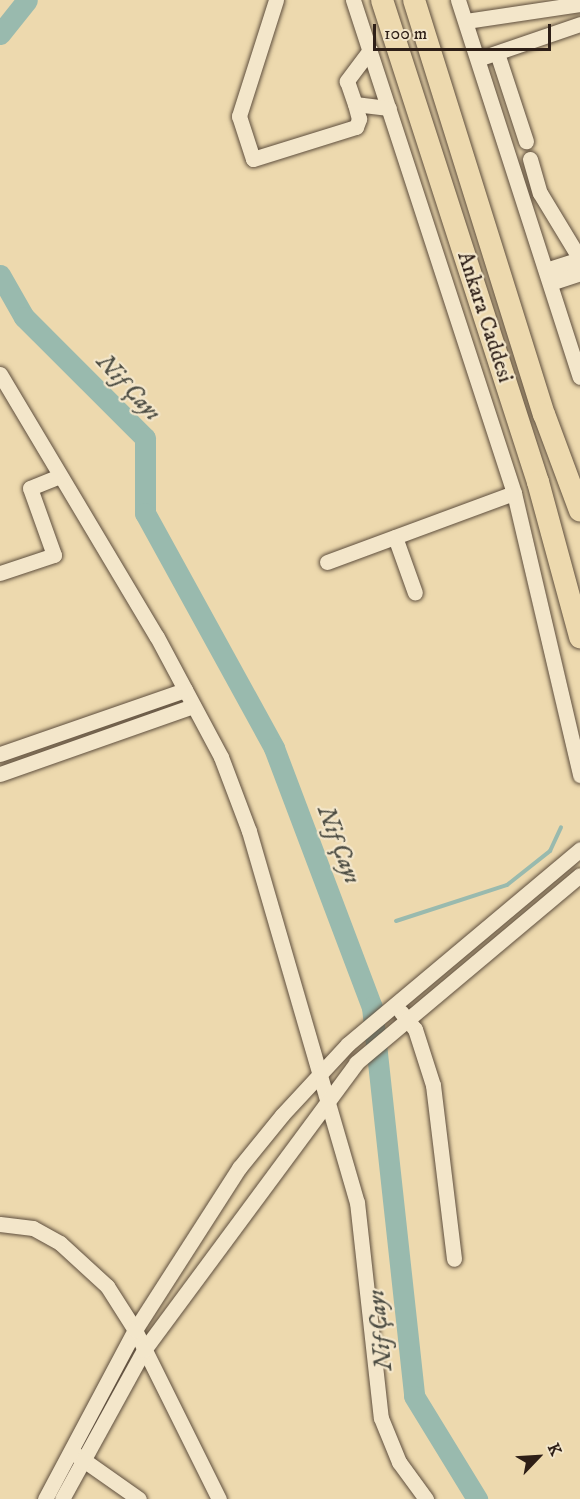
<!DOCTYPE html>
<html>
<head>
<meta charset="utf-8">
<style>
  body { margin:0 }
  #map { position:relative; width:580px; height:1499px; overflow:hidden; background:#edd9ae; font-family:"IM FELL DW Pica",serif }
  div>[style] { position:absolute }
  .stream>* { height:4px; margin:-2px; padding:0 2px; transform-origin:2px; border-radius:2px; background:#99baae }
  .river>* { height:21px; margin:-10.5px; padding:0 10.5px; transform-origin:10.5px; border-radius:10.5px; background:#99baae }
  .roads { filter:drop-shadow(0 0 2px #5e4e3d) drop-shadow(0 0 2px #5e4e3d) }
  .minor>* { height:15px; margin:-7.5px; padding:0 7.5px; transform-origin:7.5px; border-radius:7.5px; background:#f3e6ca }
  .highway>* { height:22px; margin:-11px; padding:0 11px; transform-origin:11px; border-radius:11px; background:#edd9ae }
  span { translate:-50% -50%; white-space:nowrap; text-align:center; line-height:1.15; -webkit-text-stroke:4.5px #f3e6ca; paint-order:stroke }
  .street-label { font-size:22px; color:#2e1f17 }
  .water-label { font-size:24px; color:#4e4e44; font-style:italic }
  .north { position:absolute; left:508px; top:1427px; width:60px; height:60px; -webkit-text-stroke:4px #f3e6ca; paint-order:stroke; rotate:65deg; font-size:16px; font-weight:700; line-height:24px; text-align:center; color:#2e1f17 }
  .north::after { content:''; display:block; margin:auto; width:21px; height:27px; background:#2e1f17; clip-path:polygon(50% 0,100% 100%,50% 72%,0 100%) }
  .scale { position:absolute; left:373px; top:24px; width:178px; height:27px; box-sizing:border-box; border:3px solid #2e1f17; border-top:0; padding-left:8px; font-size:18px; line-height:21px; white-space:nowrap; color:#2e1f17; -webkit-text-stroke:4px #f3e6ca; paint-order:stroke }
</style>
</head>
<body>
<div id="map">
  <div class="stream">
    <i style="left:396px;top:921px;width:117px;rotate:-18deg"></i>
    <i style="left:507px;top:885px;width:55px;rotate:-38.3deg"></i>
    <i style="left:550px;top:851px;width:26px;rotate:-65deg"></i>
  </div>
  <div class="river">
    <i style="left:0;top:34px;width:43px;rotate:-51.5deg"></i>
    <i style="left:0;top:275px;width:48px;rotate:60.3deg"></i>
    <i style="left:24px;top:317px;width:171px;rotate:45deg"></i>
    <i style="left:145px;top:438px;width:75px;rotate:90deg"></i>
    <i style="left:145px;top:513px;width:268px;rotate:61.2deg"></i>
    <i style="left:274px;top:748px;width:277px;rotate:69.3deg"></i>
    <i style="left:372px;top:1007px;width:391px;rotate:83.8deg"></i>
    <i style="left:414px;top:1396px;width:121px;rotate:58.5deg"></i>
  </div>
  <div class="roads">
    <div class="minor">
      <i style="left:276px;top:0;width:122px;rotate:107.7deg"></i>
      <i style="left:239px;top:116px;width:45px;rotate:72deg"></i>
      <i style="left:253px;top:159px;width:108px;rotate:-17.3deg"></i>
      <i style="left:356px;top:127px;width:9px;rotate:-69deg"></i>
      <i style="left:359px;top:119px;width:16px;rotate:-105deg"></i>
      <i style="left:353px;top:0;width:519px;rotate:71.91deg"></i>
      <i style="left:514px;top:493px;width:290px;rotate:76.8deg"></i>
      <i style="left:458px;top:0;width:396px;rotate:72.1deg"></i>
      <i style="left:466px;top:21px;width:115px;rotate:-8.5deg"></i>
      <i style="left:370px;top:50px;width:39px;rotate:127deg"></i>
      <i style="left:347px;top:81px;width:24px;rotate:71deg"></i>
      <i style="left:355px;top:104px;width:34px;rotate:7deg"></i>
      <i style="left:497px;top:53px;width:93px;rotate:71.8deg"></i>
      <i style="left:478px;top:59px;width:108px;rotate:-18.9deg"></i>
      <i style="left:530px;top:159px;width:35px;rotate:74deg"></i>
      <i style="left:540px;top:193px;width:77px;rotate:58.8deg"></i>
      <i style="left:546px;top:270px;width:36px;rotate:-18deg"></i>
      <i style="left:550px;top:283px;width:32px;rotate:-18deg"></i>
      <i style="left:0;top:374px;width:306px;rotate:59.2deg"></i>
      <i style="left:157px;top:637px;width:136px;rotate:61.9deg"></i>
      <i style="left:221px;top:757px;width:79px;rotate:69.3deg"></i>
      <i style="left:249px;top:831px;width:386px;rotate:73.8deg"></i>
      <i style="left:357px;top:1202px;width:217px;rotate:83.7deg"></i>
      <i style="left:381px;top:1418px;width:48px;rotate:67.8deg"></i>
      <i style="left:399px;top:1462px;width:46px;rotate:53.9deg"></i>
      <i style="left:395px;top:537px;width:59px;rotate:70.3deg"></i>
      <i style="left:327px;top:562px;width:199px;rotate:-20.3deg"></i>
      <i style="left:0;top:573px;width:57px;rotate:-18.4deg"></i>
      <i style="left:54px;top:555px;width:71px;rotate:-109.7deg"></i>
      <i style="left:30px;top:488px;width:32px;rotate:-22deg"></i>
      <i style="left:0;top:754px;width:196px;rotate:-19.1deg"></i>
      <i style="left:0;top:774px;width:205px;rotate:-19.4deg"></i>
      <i style="left:401px;top:1012px;width:22px;rotate:51deg"></i>
      <i style="left:415px;top:1029px;width:59px;rotate:72.2deg"></i>
      <i style="left:433px;top:1085px;width:175px;rotate:83.1deg"></i>
      <i style="left:0;top:1224px;width:33px;rotate:7deg"></i>
      <i style="left:33px;top:1228px;width:31px;rotate:29deg"></i>
      <i style="left:60px;top:1243px;width:64px;rotate:42.5deg"></i>
      <i style="left:107px;top:1286px;width:52px;rotate:57.5deg"></i>
      <i style="left:135px;top:1330px;width:189px;rotate:63.6deg"></i>
      <i style="left:75px;top:1454px;width:78px;rotate:35.1deg"></i>
      <i style="left:45px;top:1499px;width:191px;rotate:-62deg"></i>
      <i style="left:135px;top:1330px;width:193px;rotate:-57.3deg"></i>
      <i style="left:239px;top:1168px;width:68px;rotate:-50.9deg"></i>
      <i style="left:282px;top:1115px;width:97px;rotate:-47.1deg"></i>
      <i style="left:348px;top:1044px;width:303px;rotate:-40deg"></i>
      <i style="left:62px;top:1499px;width:170px;rotate:-61.2deg"></i>
      <i style="left:144px;top:1350px;width:357px;rotate:-53.5deg"></i>
      <i style="left:356px;top:1063px;width:292px;rotate:-40deg"></i>
    </div>
    <div class="highway">
      <i style="left:382px;top:0;width:507px;rotate:72.07deg"></i>
      <i style="left:538px;top:482px;width:161px;rotate:74.8deg"></i>
      <i style="left:414px;top:0;width:434px;rotate:72.6deg"></i>
      <i style="left:544px;top:414px;width:103px;rotate:69.6deg"></i>
    </div>
  </div>
  <div class="street-label">
    <span style="left:485px;top:317px;rotate:72deg">Ankara Caddesi</span>
  </div>
  <div class="water-label">
    <span style="left:128px;top:388px;rotate:47deg">Nif Çayı</span>
    <span style="left:338px;top:845px;rotate:69deg">Nif Çayı</span>
    <span style="left:381px;top:1330px;rotate:-96deg">Nif Çayı</span>
  </div>
  <div class="north">K</div>
  <div class="scale">100 m</div>
</div>
</body>
</html>
